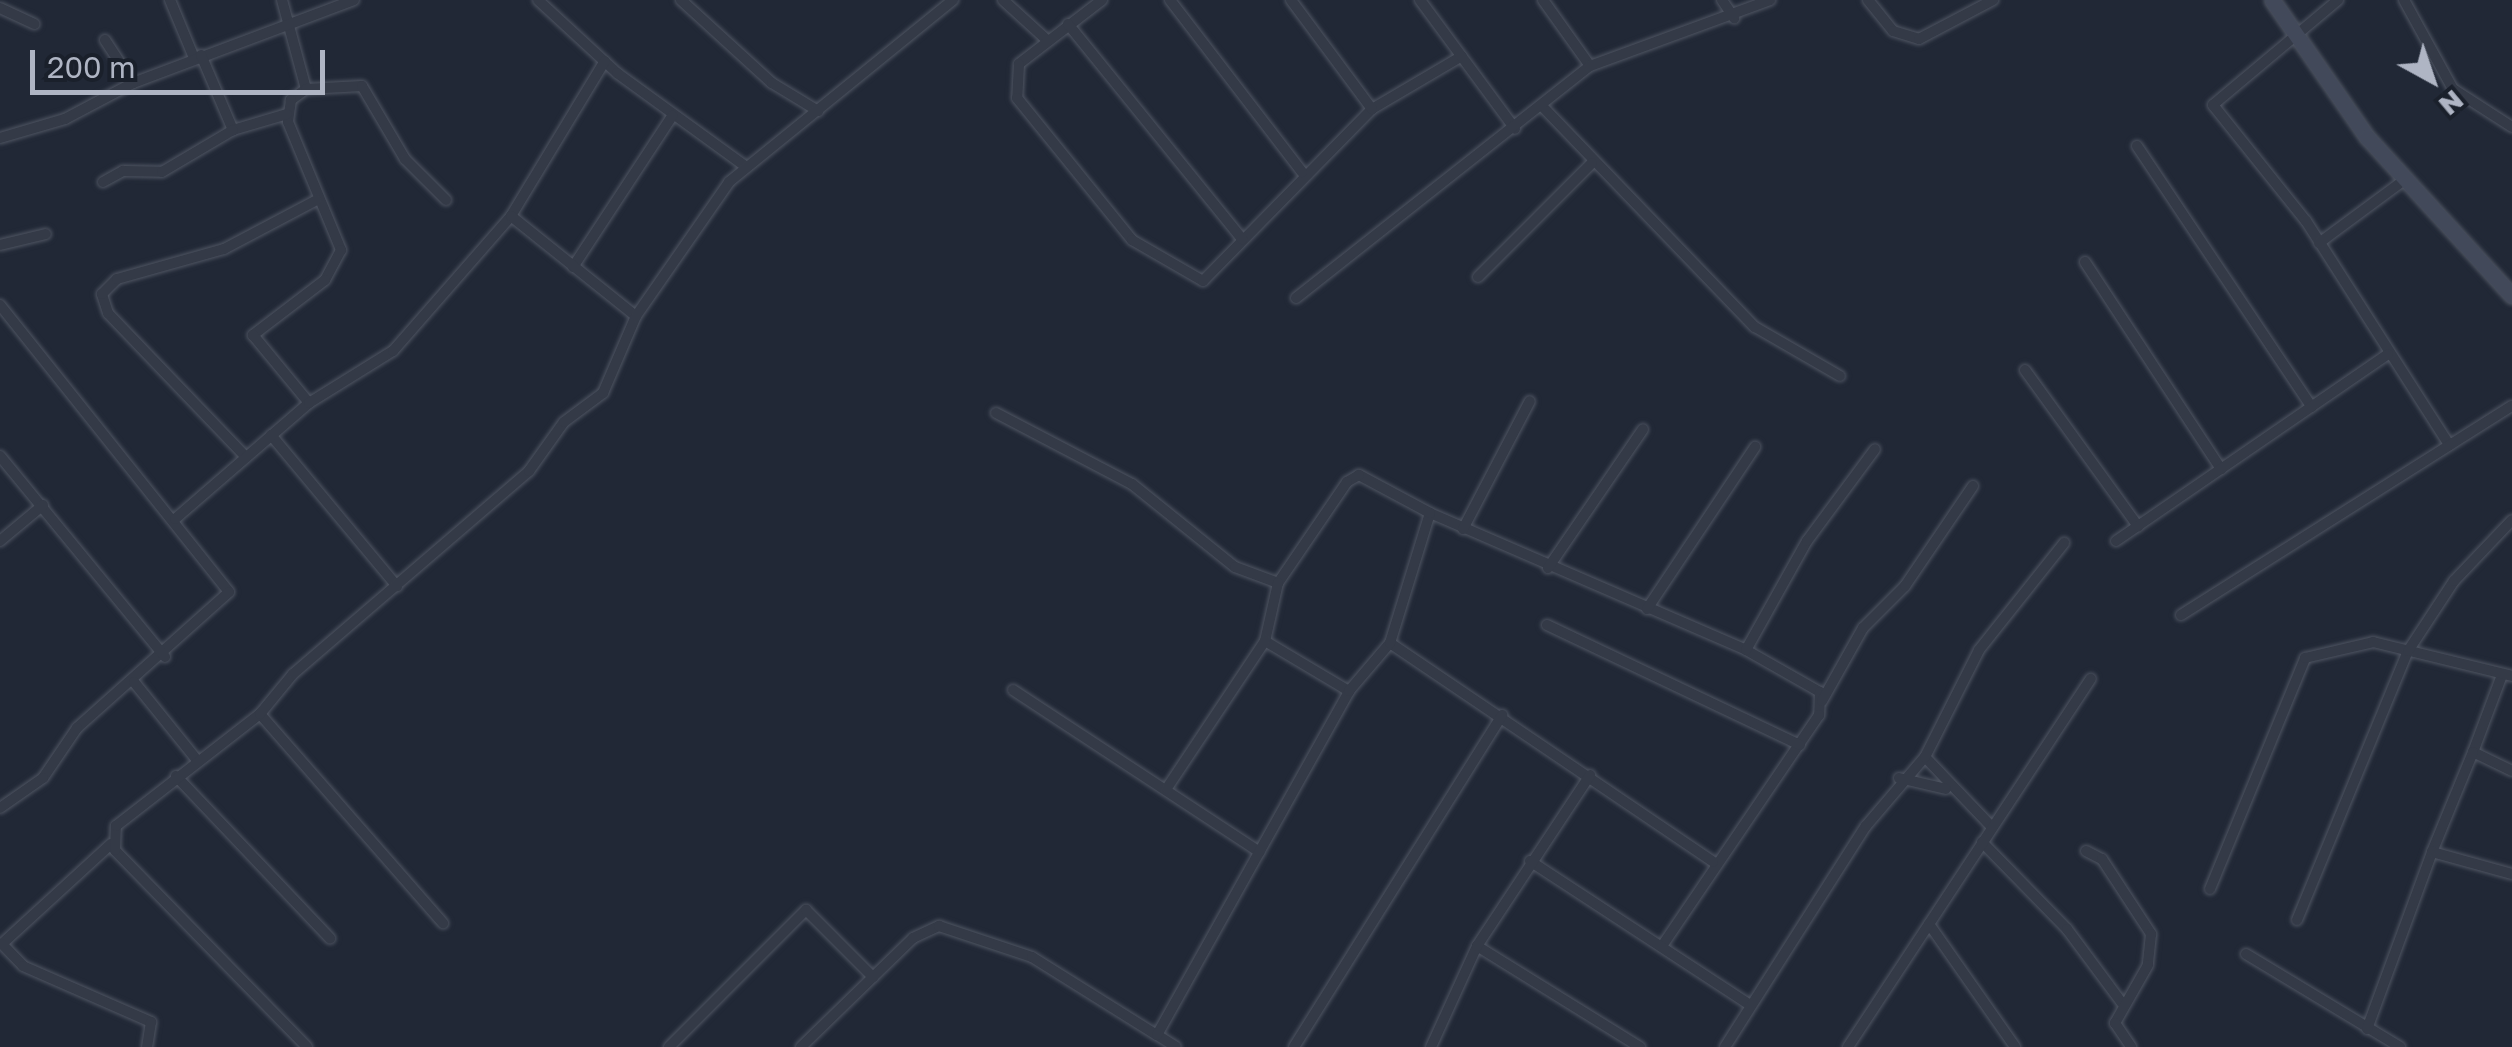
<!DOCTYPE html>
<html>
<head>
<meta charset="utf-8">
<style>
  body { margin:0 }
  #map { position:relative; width:2512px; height:1047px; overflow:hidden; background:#212836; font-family:"Golos Text",sans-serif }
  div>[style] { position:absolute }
  .roads { filter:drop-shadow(0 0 2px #4f5562) drop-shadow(0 0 2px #4f5562) }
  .street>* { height:10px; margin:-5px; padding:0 5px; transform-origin:5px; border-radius:5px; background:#343a47 }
  .secondary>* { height:15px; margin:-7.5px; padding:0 7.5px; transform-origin:7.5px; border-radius:7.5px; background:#42495a }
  span { translate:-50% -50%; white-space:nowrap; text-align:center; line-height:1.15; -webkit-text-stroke:10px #1a202b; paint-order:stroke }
  .north { position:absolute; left:2382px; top:30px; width:100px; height:100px; -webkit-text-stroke:8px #1a202b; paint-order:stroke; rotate:140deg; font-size:28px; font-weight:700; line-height:40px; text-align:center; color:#afb5c4 }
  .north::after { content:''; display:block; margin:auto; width:35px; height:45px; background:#afb5c4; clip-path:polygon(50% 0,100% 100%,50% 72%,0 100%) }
  .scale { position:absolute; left:30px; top:50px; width:295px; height:45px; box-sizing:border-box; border:5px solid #afb5c4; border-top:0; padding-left:12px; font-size:30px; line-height:35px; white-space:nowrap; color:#afb5c4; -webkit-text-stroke:8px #1a202b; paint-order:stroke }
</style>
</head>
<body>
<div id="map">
  <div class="roads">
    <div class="street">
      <i style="left:170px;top:0;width:63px;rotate:67.5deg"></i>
      <i style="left:282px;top:0;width:92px;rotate:74.9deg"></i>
      <i style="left:306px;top:89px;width:19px;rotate:144deg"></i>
      <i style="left:291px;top:100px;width:22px;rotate:98deg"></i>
      <i style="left:288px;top:122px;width:139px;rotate:67.5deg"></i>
      <i style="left:341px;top:250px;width:34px;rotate:118deg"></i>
      <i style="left:325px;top:280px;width:91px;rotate:142.6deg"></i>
      <i style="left:253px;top:335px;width:88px;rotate:50.5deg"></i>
      <i style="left:538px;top:0;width:108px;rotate:42.7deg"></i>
      <i style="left:617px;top:73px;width:158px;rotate:36deg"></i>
      <i style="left:681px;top:0;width:123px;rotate:42.4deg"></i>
      <i style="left:772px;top:83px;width:54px;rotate:31.3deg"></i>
      <i style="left:1003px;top:0;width:59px;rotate:42.3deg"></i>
      <i style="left:1102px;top:0;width:105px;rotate:142.4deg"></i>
      <i style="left:1019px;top:64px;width:34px;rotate:93deg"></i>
      <i style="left:1017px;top:98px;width:183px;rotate:51deg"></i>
      <i style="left:1132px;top:240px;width:82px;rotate:30deg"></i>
      <i style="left:1203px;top:281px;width:241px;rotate:-45.5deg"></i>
      <i style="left:1372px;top:109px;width:104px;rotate:-30.5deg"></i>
      <i style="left:1170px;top:0;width:217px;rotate:52.5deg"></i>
      <i style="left:1291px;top:0;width:136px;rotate:53.4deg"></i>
      <i style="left:1420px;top:0;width:160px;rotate:53.6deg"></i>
      <i style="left:1543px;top:0;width:81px;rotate:54.5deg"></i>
      <i style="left:1722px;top:0;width:22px;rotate:56deg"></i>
      <i style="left:1868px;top:0;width:40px;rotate:51deg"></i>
      <i style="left:1893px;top:31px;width:27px;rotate:17deg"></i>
      <i style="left:1919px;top:39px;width:84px;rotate:-27.8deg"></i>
      <i style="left:2338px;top:0;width:163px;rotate:140deg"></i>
      <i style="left:2213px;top:105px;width:149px;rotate:51.3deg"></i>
      <i style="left:2306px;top:221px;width:266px;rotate:57.4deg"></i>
      <i style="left:2404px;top:0;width:102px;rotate:61.2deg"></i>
      <i style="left:2453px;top:89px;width:70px;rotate:32.8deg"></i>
      <i style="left:0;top:8px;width:38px;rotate:25deg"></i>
      <i style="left:1068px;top:24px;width:277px;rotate:51deg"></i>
      <i style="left:105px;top:40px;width:51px;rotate:56.9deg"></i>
      <i style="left:133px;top:83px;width:236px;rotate:-20.6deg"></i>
      <i style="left:201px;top:55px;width:82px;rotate:66.9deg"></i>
      <i style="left:233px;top:130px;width:56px;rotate:-16.5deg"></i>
      <i style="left:306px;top:89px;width:56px;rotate:-3.1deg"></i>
      <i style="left:362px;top:86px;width:85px;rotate:59.5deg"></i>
      <i style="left:405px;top:159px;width:58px;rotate:45deg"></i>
      <i style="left:1542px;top:106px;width:307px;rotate:46.1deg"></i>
      <i style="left:1755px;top:327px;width:98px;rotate:30deg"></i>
      <i style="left:0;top:138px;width:68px;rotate:-16.3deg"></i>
      <i style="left:65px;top:119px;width:77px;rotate:-27.9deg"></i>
      <i style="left:2137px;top:146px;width:314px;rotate:56.2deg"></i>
      <i style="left:103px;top:182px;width:23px;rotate:-29deg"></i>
      <i style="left:123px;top:171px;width:39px;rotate:1deg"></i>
      <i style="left:162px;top:172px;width:82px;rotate:-30.6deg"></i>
      <i style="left:511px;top:216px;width:181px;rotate:-58.8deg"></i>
      <i style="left:2319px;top:243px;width:109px;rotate:-36.5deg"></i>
      <i style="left:0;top:245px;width:47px;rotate:-13.4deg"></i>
      <i style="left:2085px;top:262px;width:248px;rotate:56.7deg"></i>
      <i style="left:573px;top:267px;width:181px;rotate:-56.7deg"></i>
      <i style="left:1478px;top:277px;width:161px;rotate:-45deg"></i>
      <i style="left:1296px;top:298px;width:375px;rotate:-38.3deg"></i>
      <i style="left:1590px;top:66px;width:192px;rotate:-20.1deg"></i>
      <i style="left:0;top:305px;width:367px;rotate:51.4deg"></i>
      <i style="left:229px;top:592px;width:204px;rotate:138.2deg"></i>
      <i style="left:77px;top:728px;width:60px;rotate:124.2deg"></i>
      <i style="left:43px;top:778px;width:52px;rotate:145.1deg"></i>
      <i style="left:2025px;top:370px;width:193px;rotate:54.1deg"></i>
      <i style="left:996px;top:413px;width:153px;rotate:27.6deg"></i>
      <i style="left:1132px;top:484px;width:132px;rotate:38.9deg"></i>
      <i style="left:1235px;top:567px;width:46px;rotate:20.4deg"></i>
      <i style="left:271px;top:435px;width:197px;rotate:50.2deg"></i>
      <i style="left:0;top:456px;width:260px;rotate:50.6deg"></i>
      <i style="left:245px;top:456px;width:198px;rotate:-133.8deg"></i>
      <i style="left:108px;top:313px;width:20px;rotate:-108deg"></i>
      <i style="left:102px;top:294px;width:21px;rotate:-45deg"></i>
      <i style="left:117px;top:279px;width:111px;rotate:-15.7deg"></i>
      <i style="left:224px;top:249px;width:105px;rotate:-27.8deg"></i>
      <i style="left:1430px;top:513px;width:344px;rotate:23.4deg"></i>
      <i style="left:1746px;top:650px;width:85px;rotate:29.6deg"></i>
      <i style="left:1820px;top:692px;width:23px;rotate:92deg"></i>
      <i style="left:1819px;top:715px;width:276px;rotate:124.2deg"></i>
      <i style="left:175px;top:519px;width:177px;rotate:-40.9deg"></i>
      <i style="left:309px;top:403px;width:99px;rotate:-31.8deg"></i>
      <i style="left:393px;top:351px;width:179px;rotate:-48.8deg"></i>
      <i style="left:511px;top:216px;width:160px;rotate:38.7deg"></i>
      <i style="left:1463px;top:529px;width:144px;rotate:-62.4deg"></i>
      <i style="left:0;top:541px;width:56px;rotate:-39.9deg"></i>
      <i style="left:2116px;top:541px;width:330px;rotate:-34.5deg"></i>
      <i style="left:1548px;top:568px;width:168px;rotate:-55.6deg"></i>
      <i style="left:1647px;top:609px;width:195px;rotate:-56.3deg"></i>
      <i style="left:2181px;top:615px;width:391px;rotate:-32.3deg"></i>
      <i style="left:1547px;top:625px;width:280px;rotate:25.4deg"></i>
      <i style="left:1265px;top:641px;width:98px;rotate:30.8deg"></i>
      <i style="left:1390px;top:643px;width:390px;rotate:34.1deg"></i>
      <i style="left:1746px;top:650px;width:125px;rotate:-60.8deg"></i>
      <i style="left:1807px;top:541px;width:114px;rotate:-53.5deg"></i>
      <i style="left:2502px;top:675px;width:82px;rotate:110.6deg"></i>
      <i style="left:2473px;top:752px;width:43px;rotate:26deg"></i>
      <i style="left:134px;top:682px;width:100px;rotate:51.1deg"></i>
      <i style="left:1013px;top:690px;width:295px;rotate:33.3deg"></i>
      <i style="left:1822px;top:701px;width:84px;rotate:-60.7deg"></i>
      <i style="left:1863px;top:628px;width:59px;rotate:-45deg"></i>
      <i style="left:1905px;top:586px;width:121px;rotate:-55.8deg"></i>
      <i style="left:260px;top:714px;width:278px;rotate:48.8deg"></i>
      <i style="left:1925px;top:757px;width:95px;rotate:46.3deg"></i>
      <i style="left:176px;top:776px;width:224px;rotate:46.5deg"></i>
      <i style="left:1899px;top:778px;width:48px;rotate:13.2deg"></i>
      <i style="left:1982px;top:842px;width:122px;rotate:45.7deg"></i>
      <i style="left:2067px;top:929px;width:92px;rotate:53.4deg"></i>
      <i style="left:111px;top:844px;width:148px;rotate:137.5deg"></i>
      <i style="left:2px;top:944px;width:30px;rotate:46deg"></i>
      <i style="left:23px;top:966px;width:140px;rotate:23.6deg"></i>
      <i style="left:151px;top:1022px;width:25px;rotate:99deg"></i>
      <i style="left:2086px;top:851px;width:18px;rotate:27deg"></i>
      <i style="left:2102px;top:859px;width:90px;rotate:56.8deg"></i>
      <i style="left:2151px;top:934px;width:31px;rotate:96deg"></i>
      <i style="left:2148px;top:965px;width:67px;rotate:119.6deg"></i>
      <i style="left:2115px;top:1023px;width:29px;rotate:56deg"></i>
      <i style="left:2432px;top:852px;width:108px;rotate:-67.7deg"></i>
      <i style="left:1530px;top:861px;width:263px;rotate:33.2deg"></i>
      <i style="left:2210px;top:889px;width:250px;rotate:-67.6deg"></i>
      <i style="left:2305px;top:658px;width:70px;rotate:-13.2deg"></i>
      <i style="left:2373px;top:642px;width:143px;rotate:13.7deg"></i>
      <i style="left:2297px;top:920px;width:291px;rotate:-67.6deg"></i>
      <i style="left:2408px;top:651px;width:84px;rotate:-56.7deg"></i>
      <i style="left:2454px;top:581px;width:84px;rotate:-46.4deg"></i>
      <i style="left:1929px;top:924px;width:150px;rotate:55deg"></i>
      <i style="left:1477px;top:946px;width:192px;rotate:31.8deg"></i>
      <i style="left:2246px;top:954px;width:180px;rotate:31.1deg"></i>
      <i style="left:2367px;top:1029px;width:189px;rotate:-69.8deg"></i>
      <i style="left:2432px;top:852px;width:83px;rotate:15.4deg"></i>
      <i style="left:1157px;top:1035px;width:22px;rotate:32deg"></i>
      <i style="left:307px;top:1047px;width:275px;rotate:-134.3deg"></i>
      <i style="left:115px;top:850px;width:24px;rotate:-88deg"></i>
      <i style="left:116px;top:826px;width:182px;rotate:-37.9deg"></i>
      <i style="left:260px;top:714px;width:52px;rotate:-50.5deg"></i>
      <i style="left:293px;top:674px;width:311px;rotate:-40.7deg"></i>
      <i style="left:529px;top:471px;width:60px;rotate:-54.5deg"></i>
      <i style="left:564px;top:422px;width:49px;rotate:-36.6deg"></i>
      <i style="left:603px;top:393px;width:84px;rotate:-66.8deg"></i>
      <i style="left:636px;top:316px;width:163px;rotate:-55.2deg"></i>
      <i style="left:729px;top:182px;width:289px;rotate:-39.1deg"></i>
      <i style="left:669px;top:1047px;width:194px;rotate:-45deg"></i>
      <i style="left:806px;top:910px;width:95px;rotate:45deg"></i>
      <i style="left:801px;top:1047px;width:156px;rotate:-44.2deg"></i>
      <i style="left:913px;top:938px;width:29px;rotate:-25deg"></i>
      <i style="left:939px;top:926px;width:98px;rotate:18.4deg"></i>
      <i style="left:1032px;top:957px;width:147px;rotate:32deg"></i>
      <i style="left:1157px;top:1035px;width:394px;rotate:-60.8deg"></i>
      <i style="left:1349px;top:691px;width:63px;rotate:-49.5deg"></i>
      <i style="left:1390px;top:643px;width:136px;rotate:-72.9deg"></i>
      <i style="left:1430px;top:513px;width:81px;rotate:-151.8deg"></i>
      <i style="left:1359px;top:475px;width:14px;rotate:150deg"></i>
      <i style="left:1347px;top:482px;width:122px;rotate:124.3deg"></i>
      <i style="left:1278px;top:583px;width:59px;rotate:102.6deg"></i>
      <i style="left:1265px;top:641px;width:177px;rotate:123.7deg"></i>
      <i style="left:1294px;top:1047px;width:392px;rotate:-57.9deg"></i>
      <i style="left:1431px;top:1047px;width:111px;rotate:-65.5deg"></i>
      <i style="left:1477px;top:946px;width:205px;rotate:-56.5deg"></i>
      <i style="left:1725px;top:1047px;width:262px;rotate:-57.5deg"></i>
      <i style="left:1866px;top:826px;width:91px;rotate:-49.5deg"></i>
      <i style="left:1925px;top:757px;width:120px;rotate:-63.2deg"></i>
      <i style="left:1979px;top:650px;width:137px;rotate:-51.5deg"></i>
      <i style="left:1848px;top:1047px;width:441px;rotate:-56.6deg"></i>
    </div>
    <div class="secondary">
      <i style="left:2272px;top:0;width:167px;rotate:55.3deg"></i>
      <i style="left:2367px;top:137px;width:215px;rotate:47.6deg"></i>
    </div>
  </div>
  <div class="north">N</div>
  <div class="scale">200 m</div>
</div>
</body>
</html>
